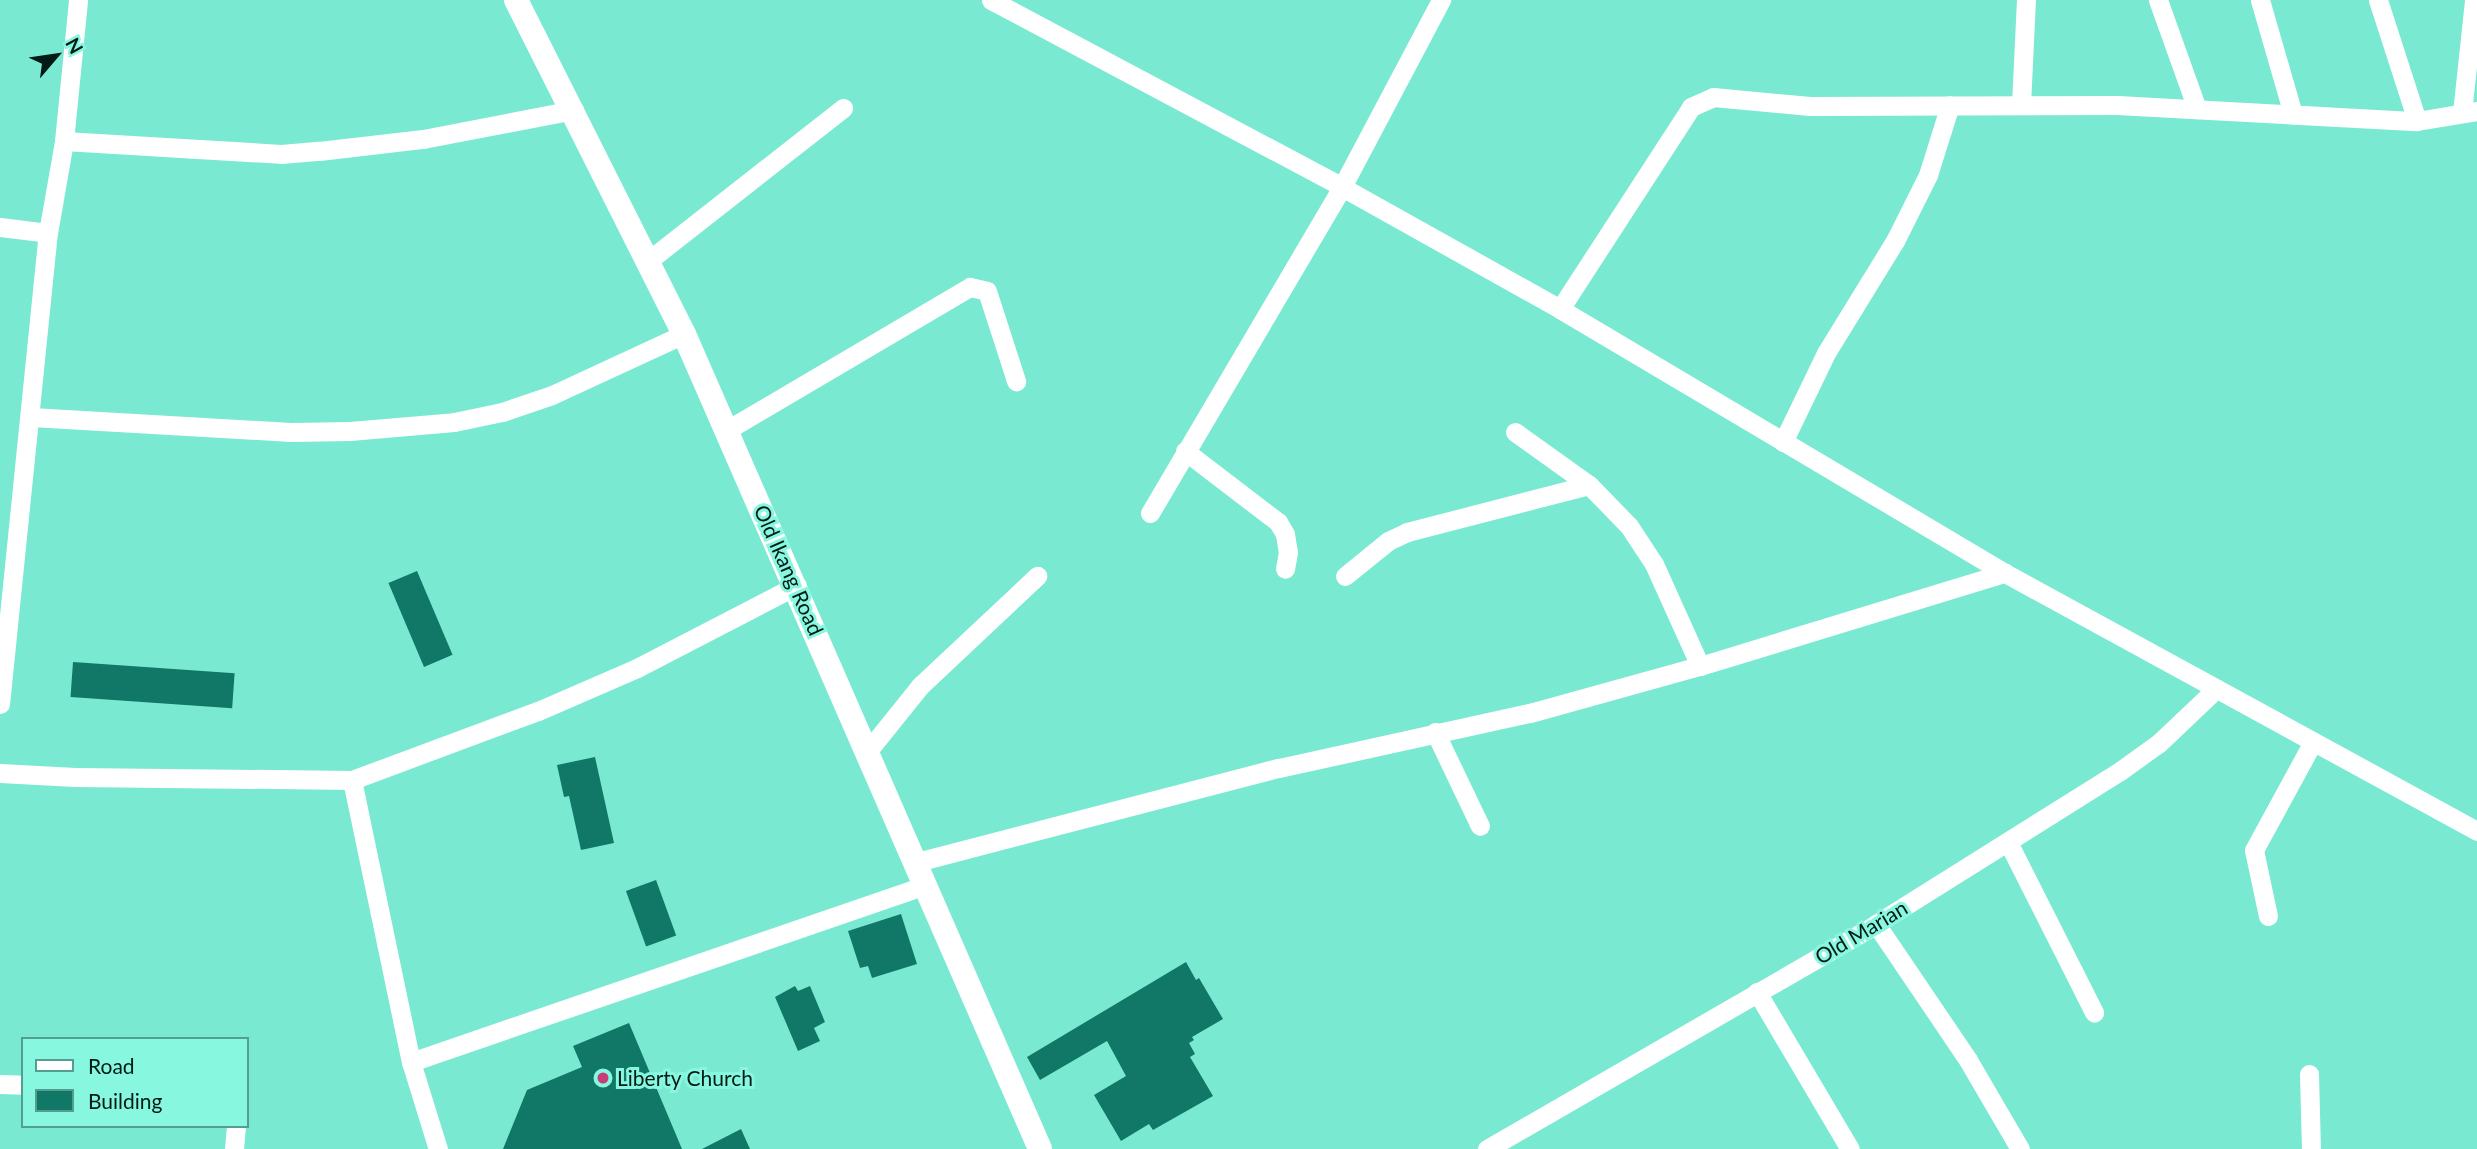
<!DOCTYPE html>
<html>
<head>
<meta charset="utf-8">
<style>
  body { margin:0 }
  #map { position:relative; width:2477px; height:1149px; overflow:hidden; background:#7ae9d2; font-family:Lato,sans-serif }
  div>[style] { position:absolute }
  .building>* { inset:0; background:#176; transform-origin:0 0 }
  .minor>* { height:19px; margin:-9.5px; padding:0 9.5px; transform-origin:9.5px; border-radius:9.5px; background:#fff }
  .tertiary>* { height:24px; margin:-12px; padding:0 12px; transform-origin:12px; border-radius:12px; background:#fff }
  .dots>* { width:19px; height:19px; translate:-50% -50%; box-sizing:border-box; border:4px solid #88f7df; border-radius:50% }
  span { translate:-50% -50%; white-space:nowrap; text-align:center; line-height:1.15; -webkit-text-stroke:6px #88f7df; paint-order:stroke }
  .street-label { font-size:21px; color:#031b16 }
  .poi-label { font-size:21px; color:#031b16 }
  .left { translate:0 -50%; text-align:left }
  .legend { position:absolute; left:21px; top:1037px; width:228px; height:91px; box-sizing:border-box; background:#88f7df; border:2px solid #539f8f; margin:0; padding:9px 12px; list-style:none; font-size:21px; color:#031b16 }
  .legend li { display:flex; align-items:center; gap:14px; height:35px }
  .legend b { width:35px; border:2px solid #539f8f }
  .north { position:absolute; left:21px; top:21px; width:70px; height:70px; -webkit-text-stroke:5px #88f7df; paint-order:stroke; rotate:61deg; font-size:19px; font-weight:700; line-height:28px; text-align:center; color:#031b16 }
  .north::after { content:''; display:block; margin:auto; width:24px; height:32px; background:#031b16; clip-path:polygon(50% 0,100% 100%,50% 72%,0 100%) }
</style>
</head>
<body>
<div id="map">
  <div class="building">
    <i style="left:417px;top:571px;width:91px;height:31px;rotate:67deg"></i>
    <i style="left:73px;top:662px;width:162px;height:35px;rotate:4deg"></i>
    <i style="clip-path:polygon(595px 757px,614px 843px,581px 850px,569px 796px,564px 797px,557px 765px)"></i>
    <i style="left:656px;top:880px;width:59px;height:32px;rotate:70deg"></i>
    <i style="clip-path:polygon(901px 914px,917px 964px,872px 978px,868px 966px,860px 968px,848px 931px)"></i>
    <i style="clip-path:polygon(1186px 962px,1196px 980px,1199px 978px,1223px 1019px,1192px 1037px,1194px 1040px,1189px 1043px,1195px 1054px,1190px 1057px,1213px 1096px,1153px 1130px,1149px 1124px,1121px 1141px,1094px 1095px,1126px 1076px,1107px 1041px,1040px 1080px,1027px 1057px)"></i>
    <i style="clip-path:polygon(795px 986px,798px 991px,810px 986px,825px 1022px,814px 1028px,820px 1041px,798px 1051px,775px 997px)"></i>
    <i style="clip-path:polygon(629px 1023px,682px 1149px,503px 1149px,527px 1090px,582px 1067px,573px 1046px)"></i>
    <i style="clip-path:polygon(741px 1129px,750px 1149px,702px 1149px)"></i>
  </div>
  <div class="minor">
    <i style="left:991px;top:0;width:398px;rotate:28deg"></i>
    <i style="left:1342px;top:187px;width:250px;rotate:29.2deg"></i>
    <i style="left:1560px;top:309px;width:517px;rotate:30.68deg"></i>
    <i style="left:2005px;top:573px;width:538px;rotate:28.66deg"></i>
    <i style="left:2158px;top:0;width:116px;rotate:70.3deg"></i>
    <i style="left:2260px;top:0;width:119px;rotate:73.9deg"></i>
    <i style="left:2378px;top:0;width:127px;rotate:72.1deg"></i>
    <i style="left:2021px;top:105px;width:105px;rotate:-87.3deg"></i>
    <i style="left:2462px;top:113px;width:114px;rotate:-83.9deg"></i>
    <i style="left:64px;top:141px;width:217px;rotate:3.4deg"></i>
    <i style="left:281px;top:154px;width:38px;rotate:-5deg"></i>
    <i style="left:319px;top:151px;width:105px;rotate:-6.6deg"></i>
    <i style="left:423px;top:139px;width:154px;rotate:-10.9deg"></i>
    <i style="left:0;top:227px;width:48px;rotate:7.1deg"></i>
    <i style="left:648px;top:261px;width:248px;rotate:-38.1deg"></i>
    <i style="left:1560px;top:309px;width:241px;rotate:-57deg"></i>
    <i style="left:1691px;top:107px;width:24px;rotate:-24deg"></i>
    <i style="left:1713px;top:97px;width:97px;rotate:5.3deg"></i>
    <i style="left:1810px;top:106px;width:307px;rotate:-0.2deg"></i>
    <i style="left:2117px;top:105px;width:300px;rotate:3.1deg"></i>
    <i style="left:2417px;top:121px;width:61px;rotate:-9.5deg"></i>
    <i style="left:31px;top:417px;width:260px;rotate:3.3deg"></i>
    <i style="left:291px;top:432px;width:59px;rotate:-1deg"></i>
    <i style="left:350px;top:431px;width:104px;rotate:-4.9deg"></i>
    <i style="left:454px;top:422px;width:49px;rotate:-11.8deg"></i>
    <i style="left:502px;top:412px;width:53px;rotate:-18.8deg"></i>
    <i style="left:552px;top:395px;width:145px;rotate:-24.8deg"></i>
    <i style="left:727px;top:430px;width:282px;rotate:-30.5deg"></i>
    <i style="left:970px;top:287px;width:17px;rotate:13deg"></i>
    <i style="left:987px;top:291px;width:95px;rotate:72.1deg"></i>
    <i style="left:1515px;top:432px;width:91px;rotate:35.6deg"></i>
    <i style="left:1589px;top:485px;width:57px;rotate:45.7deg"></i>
    <i style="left:1629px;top:526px;width:45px;rotate:56.7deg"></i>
    <i style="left:1654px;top:564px;width:112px;rotate:65.7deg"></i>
    <i style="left:1783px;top:442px;width:99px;rotate:-64.2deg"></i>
    <i style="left:1826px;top:353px;width:132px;rotate:-58.4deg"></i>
    <i style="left:1895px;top:241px;width:74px;rotate:-63.4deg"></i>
    <i style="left:1928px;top:175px;width:73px;rotate:-72.6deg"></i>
    <i style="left:1185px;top:451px;width:117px;rotate:37.4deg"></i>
    <i style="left:1278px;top:522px;width:14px;rotate:60deg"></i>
    <i style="left:1285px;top:534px;width:18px;rotate:81deg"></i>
    <i style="left:1288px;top:552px;width:17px;rotate:100deg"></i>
    <i style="left:1150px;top:513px;width:378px;rotate:-59.5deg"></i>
    <i style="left:1342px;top:187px;width:212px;rotate:-62.1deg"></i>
    <i style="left:1345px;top:576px;width:55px;rotate:-39.1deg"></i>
    <i style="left:1388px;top:541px;width:21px;rotate:-25deg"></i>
    <i style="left:1407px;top:532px;width:188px;rotate:-14.5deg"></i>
    <i style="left:0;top:704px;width:473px;rotate:-84.2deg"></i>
    <i style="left:48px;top:233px;width:93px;rotate:-80.1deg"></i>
    <i style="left:64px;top:141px;width:142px;rotate:-84.3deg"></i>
    <i style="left:1435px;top:732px;width:104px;rotate:64.4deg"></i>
    <i style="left:867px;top:752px;width:85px;rotate:-51.2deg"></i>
    <i style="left:920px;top:686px;width:161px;rotate:-43.2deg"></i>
    <i style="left:0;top:773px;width:75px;rotate:3.1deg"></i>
    <i style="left:75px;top:777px;width:277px;rotate:0.6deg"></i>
    <i style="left:352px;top:780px;width:198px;rotate:-20.4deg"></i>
    <i style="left:538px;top:711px;width:108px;rotate:-23.5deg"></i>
    <i style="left:637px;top:668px;width:180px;rotate:-27.4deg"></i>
    <i style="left:352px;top:780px;width:288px;rotate:78.2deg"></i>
    <i style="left:411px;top:1062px;width:91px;rotate:72.8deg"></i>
    <i style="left:2008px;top:842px;width:191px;rotate:63.2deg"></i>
    <i style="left:913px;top:863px;width:378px;rotate:-14.6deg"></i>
    <i style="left:1279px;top:768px;width:257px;rotate:-12.4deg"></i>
    <i style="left:1530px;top:713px;width:176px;rotate:-15.5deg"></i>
    <i style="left:1700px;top:666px;width:319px;rotate:-17deg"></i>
    <i style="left:2268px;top:916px;width:67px;rotate:-102deg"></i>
    <i style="left:2254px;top:850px;width:123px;rotate:-61.4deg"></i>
    <i style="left:1876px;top:924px;width:164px;rotate:55.9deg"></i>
    <i style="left:1968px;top:1060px;width:103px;rotate:59.7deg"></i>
    <i style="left:1757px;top:992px;width:182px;rotate:59.4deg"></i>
    <i style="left:411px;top:1062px;width:541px;rotate:-18.97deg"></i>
    <i style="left:2309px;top:1074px;width:75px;rotate:88.5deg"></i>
    <i style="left:0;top:1084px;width:23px;rotate:2deg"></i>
    <i style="left:234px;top:1149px;width:23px;rotate:-85deg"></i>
    <i style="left:1487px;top:1149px;width:449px;rotate:-30deg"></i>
    <i style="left:1876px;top:924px;width:288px;rotate:-32.1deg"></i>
    <i style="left:2120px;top:771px;width:48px;rotate:-35.7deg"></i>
    <i style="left:2159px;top:743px;width:79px;rotate:-43.5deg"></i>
  </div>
  <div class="tertiary">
    <i style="left:516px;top:0;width:374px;rotate:63.3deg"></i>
    <i style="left:684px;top:334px;width:889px;rotate:66.4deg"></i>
  </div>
  <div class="dots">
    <i style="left:603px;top:1078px;background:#c63d78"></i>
  </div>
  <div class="street-label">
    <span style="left:789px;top:570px;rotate:66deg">Old Ikang Road</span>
    <span style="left:1861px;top:932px;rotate:-31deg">Old Marian</span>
  </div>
  <div class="poi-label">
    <span class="left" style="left:617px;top:1078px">Liberty Church</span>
  </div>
  <ul class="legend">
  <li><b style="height:9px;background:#fff"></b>Road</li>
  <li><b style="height:19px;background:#176"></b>Building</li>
  </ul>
  <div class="north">N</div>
</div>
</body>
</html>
